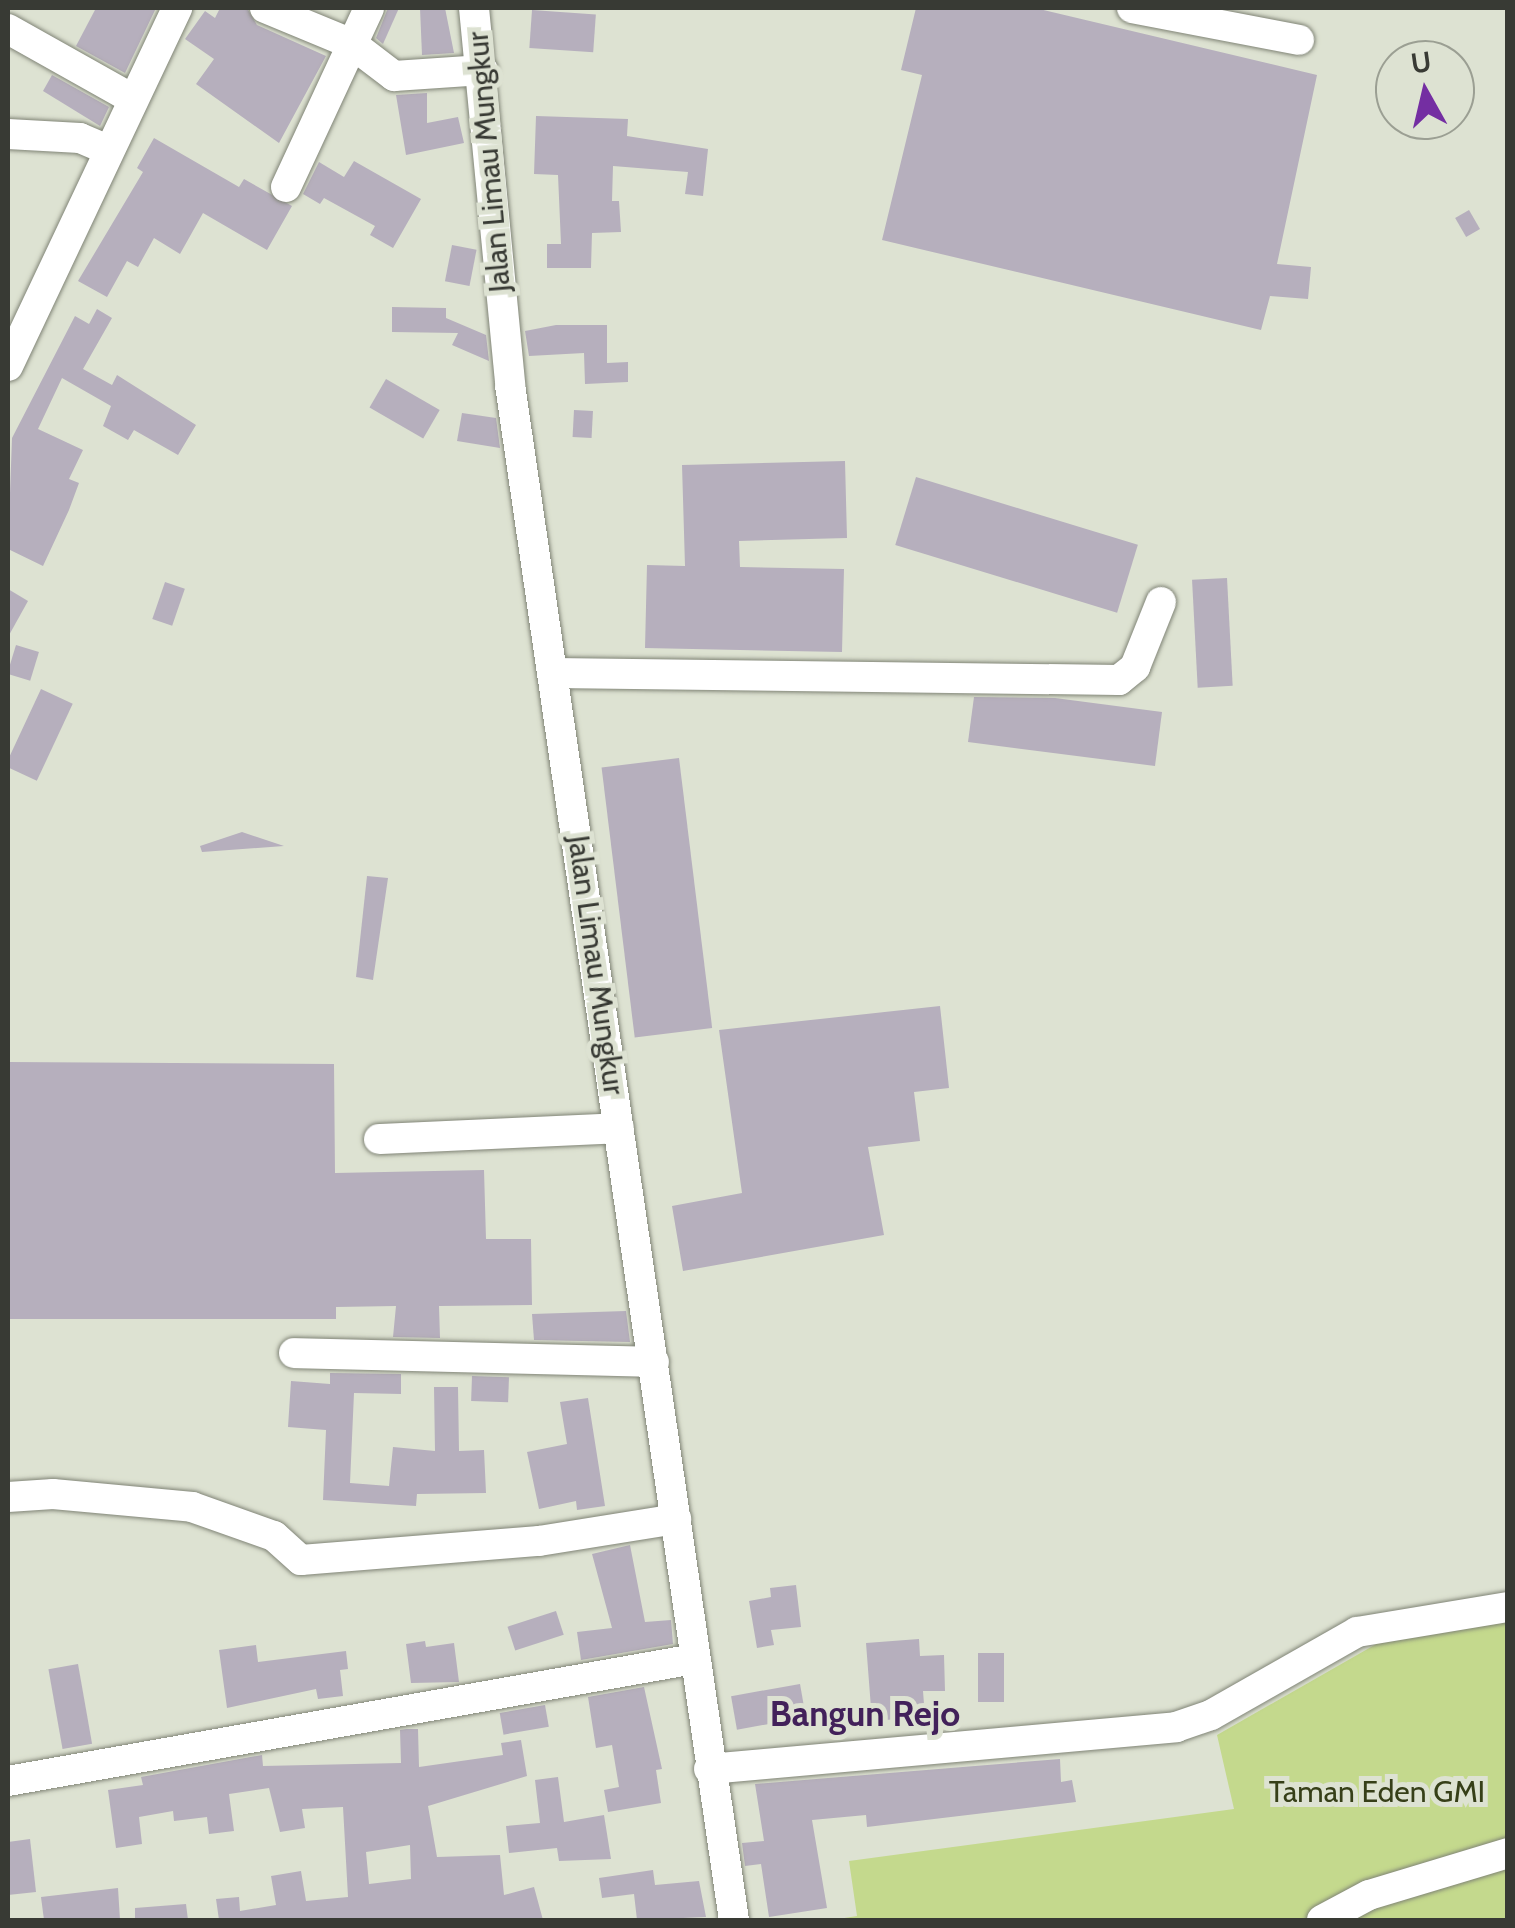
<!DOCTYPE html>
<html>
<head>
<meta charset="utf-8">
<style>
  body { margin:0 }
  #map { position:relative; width:1515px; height:1928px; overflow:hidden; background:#dde2d2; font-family:Cabin,sans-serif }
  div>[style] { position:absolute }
  .green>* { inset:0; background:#c4d98d }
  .building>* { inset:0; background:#b6afbd; transform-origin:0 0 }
  .roads { filter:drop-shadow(0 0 2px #808476) drop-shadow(0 0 2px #808476) }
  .minor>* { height:30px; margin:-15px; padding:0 15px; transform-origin:15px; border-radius:15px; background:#fff }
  span { translate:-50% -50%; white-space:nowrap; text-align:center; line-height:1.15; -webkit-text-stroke:10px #dde2d2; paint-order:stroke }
  .street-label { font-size:30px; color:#383a34 }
  .park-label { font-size:30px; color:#363f18 }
  .quarter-label { font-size:35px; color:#42215a; font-weight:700 }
  .frame { position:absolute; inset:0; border:10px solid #383a34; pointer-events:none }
  .north { position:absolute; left:1375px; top:40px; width:100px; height:100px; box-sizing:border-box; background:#dde2d2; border:2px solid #9b9f93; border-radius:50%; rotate:352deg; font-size:28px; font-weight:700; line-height:40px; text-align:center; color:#383a34 }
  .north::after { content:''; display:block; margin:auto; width:35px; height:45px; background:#742ea2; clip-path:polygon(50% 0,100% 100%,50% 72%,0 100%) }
</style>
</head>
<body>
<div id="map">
  <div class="green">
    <i style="clip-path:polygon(1507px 1618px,1507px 1920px,832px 1920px,857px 1916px,849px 1861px,1234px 1809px,1217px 1735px,1399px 1631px)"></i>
  </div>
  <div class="building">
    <i style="clip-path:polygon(96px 8px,156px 8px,125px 73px,76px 46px)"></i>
    <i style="clip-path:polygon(220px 8px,247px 8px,257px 25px,326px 56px,279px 143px,196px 84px,214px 59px,185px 39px,205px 11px,215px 18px)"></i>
    <i style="clip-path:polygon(388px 8px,399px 8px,383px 44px,376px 38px)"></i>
    <i style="clip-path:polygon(420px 8px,445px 8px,454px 53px,422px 55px)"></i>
    <i style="clip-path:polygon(916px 8px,1035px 8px,1317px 75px,1277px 264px,1311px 267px,1308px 299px,1270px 296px,1261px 330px,882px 240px,922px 75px,901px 70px)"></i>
    <i style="left:532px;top:10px;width:64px;height:38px;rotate:4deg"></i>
    <i style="clip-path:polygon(52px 75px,109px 107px,100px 126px,43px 91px)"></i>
    <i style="clip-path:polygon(427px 93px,427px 123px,458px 117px,464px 143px,406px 155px,396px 95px)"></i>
    <i style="clip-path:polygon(536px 116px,628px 119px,627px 136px,708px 149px,703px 196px,685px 194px,688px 172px,613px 166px,612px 201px,619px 201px,621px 232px,592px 233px,591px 268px,547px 268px,547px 244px,561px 244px,558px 175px,534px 174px)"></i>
    <i style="clip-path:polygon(154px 138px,239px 187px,244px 179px,292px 206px,267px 250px,203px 213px,180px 254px,154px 238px,138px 267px,127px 261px,107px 297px,78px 281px,143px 172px,137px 168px)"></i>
    <i style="clip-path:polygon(354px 161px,421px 199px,393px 248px,370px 235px,375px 226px,324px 198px,320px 204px,303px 194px,319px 162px,344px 177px)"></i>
    <i style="left:1469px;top:210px;width:22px;height:16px;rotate:60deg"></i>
    <i style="left:452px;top:245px;width:25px;height:37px;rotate:11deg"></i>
    <i style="clip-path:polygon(392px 307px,446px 308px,446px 318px,486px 335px,489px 361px,452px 345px,458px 333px,392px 332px)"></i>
    <i style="clip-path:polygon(97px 309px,112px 318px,83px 369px,112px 385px,117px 375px,196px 425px,178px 455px,134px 430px,128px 440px,103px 426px,111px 406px,62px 378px,38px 429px,83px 450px,69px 479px,79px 483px,69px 510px,43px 566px,8px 549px,12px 438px,75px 316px,89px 324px)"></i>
    <i style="clip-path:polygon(556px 325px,607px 325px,607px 363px,628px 362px,628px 382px,585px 384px,584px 353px,529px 356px,525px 331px)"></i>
    <i style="left:386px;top:379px;width:62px;height:33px;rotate:30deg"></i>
    <i style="left:574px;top:410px;width:19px;height:27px;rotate:3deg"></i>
    <i style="clip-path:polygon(462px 413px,496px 418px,500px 448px,457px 441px)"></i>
    <i style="clip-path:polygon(845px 461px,847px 538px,739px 541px,740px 567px,844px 569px,842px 652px,645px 648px,647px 565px,685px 566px,682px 465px)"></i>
    <i style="left:916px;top:477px;width:232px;height:71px;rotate:17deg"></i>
    <i style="left:1227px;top:578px;width:108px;height:35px;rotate:87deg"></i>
    <i style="left:165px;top:582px;width:21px;height:39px;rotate:19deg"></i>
    <i style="clip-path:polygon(8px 589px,28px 601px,8px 637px)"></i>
    <i style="left:16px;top:645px;width:24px;height:30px;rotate:17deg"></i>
    <i style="left:41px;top:689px;width:35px;height:85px;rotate:25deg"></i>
    <i style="clip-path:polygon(974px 697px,1055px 698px,1162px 712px,1155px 766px,968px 742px)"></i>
    <i style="left:679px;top:758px;width:272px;height:78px;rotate:83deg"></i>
    <i style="clip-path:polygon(242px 832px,284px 846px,202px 852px,200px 846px)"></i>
    <i style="clip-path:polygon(367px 876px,388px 878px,373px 980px,356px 977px)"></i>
    <i style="clip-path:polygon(940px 1006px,949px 1088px,914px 1092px,920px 1141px,868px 1147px,884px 1235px,683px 1271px,672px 1206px,742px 1193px,719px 1030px)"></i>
    <i style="clip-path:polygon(8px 1062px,334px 1064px,335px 1173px,484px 1170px,486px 1239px,531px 1239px,532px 1305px,439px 1306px,440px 1338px,393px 1337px,396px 1306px,336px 1307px,336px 1319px,8px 1319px)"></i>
    <i style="clip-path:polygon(626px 1311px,630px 1342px,534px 1340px,532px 1314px)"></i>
    <i style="clip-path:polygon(330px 1373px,401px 1374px,401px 1394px,354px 1393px,350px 1483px,389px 1486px,393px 1447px,435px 1451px,434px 1387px,458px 1387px,459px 1451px,484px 1450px,486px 1493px,417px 1494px,416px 1506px,323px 1500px,326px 1430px,288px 1427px,291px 1381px,330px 1384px)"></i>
    <i style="left:472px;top:1376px;width:37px;height:25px;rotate:2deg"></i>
    <i style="clip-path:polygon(588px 1398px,605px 1506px,577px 1510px,576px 1501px,539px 1509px,527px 1452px,567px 1444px,560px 1402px)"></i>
    <i style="clip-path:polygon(630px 1545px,645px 1622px,671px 1620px,673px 1644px,581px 1660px,577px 1632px,612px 1628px,592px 1554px)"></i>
    <i style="clip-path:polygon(796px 1585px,801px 1627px,771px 1630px,774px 1645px,757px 1648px,749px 1601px,771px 1597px,770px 1588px)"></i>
    <i style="left:556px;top:1611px;width:25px;height:51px;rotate:72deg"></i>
    <i style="clip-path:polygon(919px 1639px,920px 1656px,944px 1655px,945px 1691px,923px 1691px,925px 1717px,872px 1721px,866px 1643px)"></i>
    <i style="clip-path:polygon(425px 1641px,426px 1647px,454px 1643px,459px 1682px,411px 1683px,406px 1644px)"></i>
    <i style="clip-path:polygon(256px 1645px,258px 1662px,346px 1651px,348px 1669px,340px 1670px,343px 1696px,318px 1699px,316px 1689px,227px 1708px,219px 1650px)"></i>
    <i style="left:978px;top:1653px;width:26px;height:49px"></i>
    <i style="left:78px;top:1664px;width:81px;height:30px;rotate:80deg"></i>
    <i style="left:800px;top:1684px;width:34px;height:70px;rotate:80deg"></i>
    <i style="clip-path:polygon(644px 1687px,662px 1769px,656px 1770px,661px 1803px,608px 1812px,604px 1790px,619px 1787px,612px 1745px,596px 1748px,588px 1697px)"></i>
    <i style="left:545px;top:1705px;width:22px;height:46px;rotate:80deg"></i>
    <i style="clip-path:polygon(evenodd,406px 1729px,418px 1729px,419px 1767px,503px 1755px,501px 1743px,521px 1740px,527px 1776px,428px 1806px,437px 1857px,500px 1855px,504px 1895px,534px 1887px,543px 1920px,219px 1920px,216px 1899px,239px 1897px,240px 1911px,276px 1905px,271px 1876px,301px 1871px,306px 1901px,348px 1897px,343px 1807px,302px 1809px,305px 1828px,280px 1832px,269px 1788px,229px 1794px,234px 1831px,209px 1834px,207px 1817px,174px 1821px,173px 1811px,139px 1817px,142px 1844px,116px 1848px,108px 1790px,143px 1785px,141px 1777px,262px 1755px,263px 1766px,401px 1763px,400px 1730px,406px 1729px,410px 1845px,411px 1879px,369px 1884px,366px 1852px,410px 1845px)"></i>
    <i style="clip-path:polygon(1060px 1759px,1061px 1782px,1072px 1780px,1076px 1802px,867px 1827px,866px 1815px,812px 1820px,827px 1908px,769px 1917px,761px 1864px,745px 1866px,742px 1843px,764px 1841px,755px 1784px)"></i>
    <i style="clip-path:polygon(558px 1777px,564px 1822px,604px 1815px,611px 1859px,559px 1861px,557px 1848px,509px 1853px,506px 1826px,540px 1823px,535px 1780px)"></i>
    <i style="clip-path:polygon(30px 1839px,36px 1892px,8px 1895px,8px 1842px)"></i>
    <i style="clip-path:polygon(653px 1870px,655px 1885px,699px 1881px,706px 1917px,637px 1920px,634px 1894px,602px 1898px,599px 1878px)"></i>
    <i style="clip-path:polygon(118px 1888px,120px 1920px,44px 1920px,41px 1897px)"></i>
    <i style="clip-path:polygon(186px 1904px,188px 1920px,135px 1920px,135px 1908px)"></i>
  </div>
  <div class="roads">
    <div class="minor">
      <i style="left:265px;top:8px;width:94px;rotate:22.5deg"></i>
      <i style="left:352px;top:44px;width:53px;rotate:37.3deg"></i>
      <i style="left:394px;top:76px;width:89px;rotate:-3.9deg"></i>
      <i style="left:474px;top:8px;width:379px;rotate:84.5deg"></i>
      <i style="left:510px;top:385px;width:1551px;rotate:81.7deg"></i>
      <i style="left:1132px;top:8px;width:170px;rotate:10.8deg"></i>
      <i style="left:8px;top:29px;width:141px;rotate:29.3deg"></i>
      <i style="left:8px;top:134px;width:72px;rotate:3.2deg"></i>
      <i style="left:80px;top:138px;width:30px;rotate:23deg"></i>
      <i style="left:286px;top:187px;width:197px;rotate:-65.1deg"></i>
      <i style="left:8px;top:366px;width:396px;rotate:-64.7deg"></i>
      <i style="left:554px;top:673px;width:565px;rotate:0.71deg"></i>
      <i style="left:1119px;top:680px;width:21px;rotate:-39deg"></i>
      <i style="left:1135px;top:667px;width:70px;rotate:-68.2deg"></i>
      <i style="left:379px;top:1139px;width:240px;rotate:-2.6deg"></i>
      <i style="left:294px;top:1353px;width:360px;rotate:1.4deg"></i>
      <i style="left:8px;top:1497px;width:45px;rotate:-3.8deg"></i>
      <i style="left:53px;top:1494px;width:140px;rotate:5.3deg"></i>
      <i style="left:192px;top:1507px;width:87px;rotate:19.5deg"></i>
      <i style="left:274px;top:1536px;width:36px;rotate:42deg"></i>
      <i style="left:301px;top:1560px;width:239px;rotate:-4.6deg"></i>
      <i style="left:539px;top:1541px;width:139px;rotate:-9.1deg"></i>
      <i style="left:709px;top:1769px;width:469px;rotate:-5.1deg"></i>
      <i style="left:1176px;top:1727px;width:37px;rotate:-19deg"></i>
      <i style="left:1211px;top:1715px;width:168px;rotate:-29.6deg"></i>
      <i style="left:1357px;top:1632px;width:153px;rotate:-9.4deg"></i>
      <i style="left:8px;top:1781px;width:697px;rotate:-10.08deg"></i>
      <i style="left:1322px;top:1920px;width:53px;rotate:-28deg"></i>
      <i style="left:1369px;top:1895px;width:145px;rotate:-16.8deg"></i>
    </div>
  </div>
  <div class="street-label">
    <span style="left:489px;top:162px;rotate:-95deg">Jalan Limau Mungkur</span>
    <span style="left:596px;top:965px;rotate:82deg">Jalan Limau Mungkur</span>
  </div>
  <div class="park-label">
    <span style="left:1377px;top:1792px">Taman Eden GMI</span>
  </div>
  <div class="quarter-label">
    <span style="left:865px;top:1714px">Bangun Rejo</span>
  </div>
  <div class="frame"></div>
  <div class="north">U</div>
</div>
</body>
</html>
